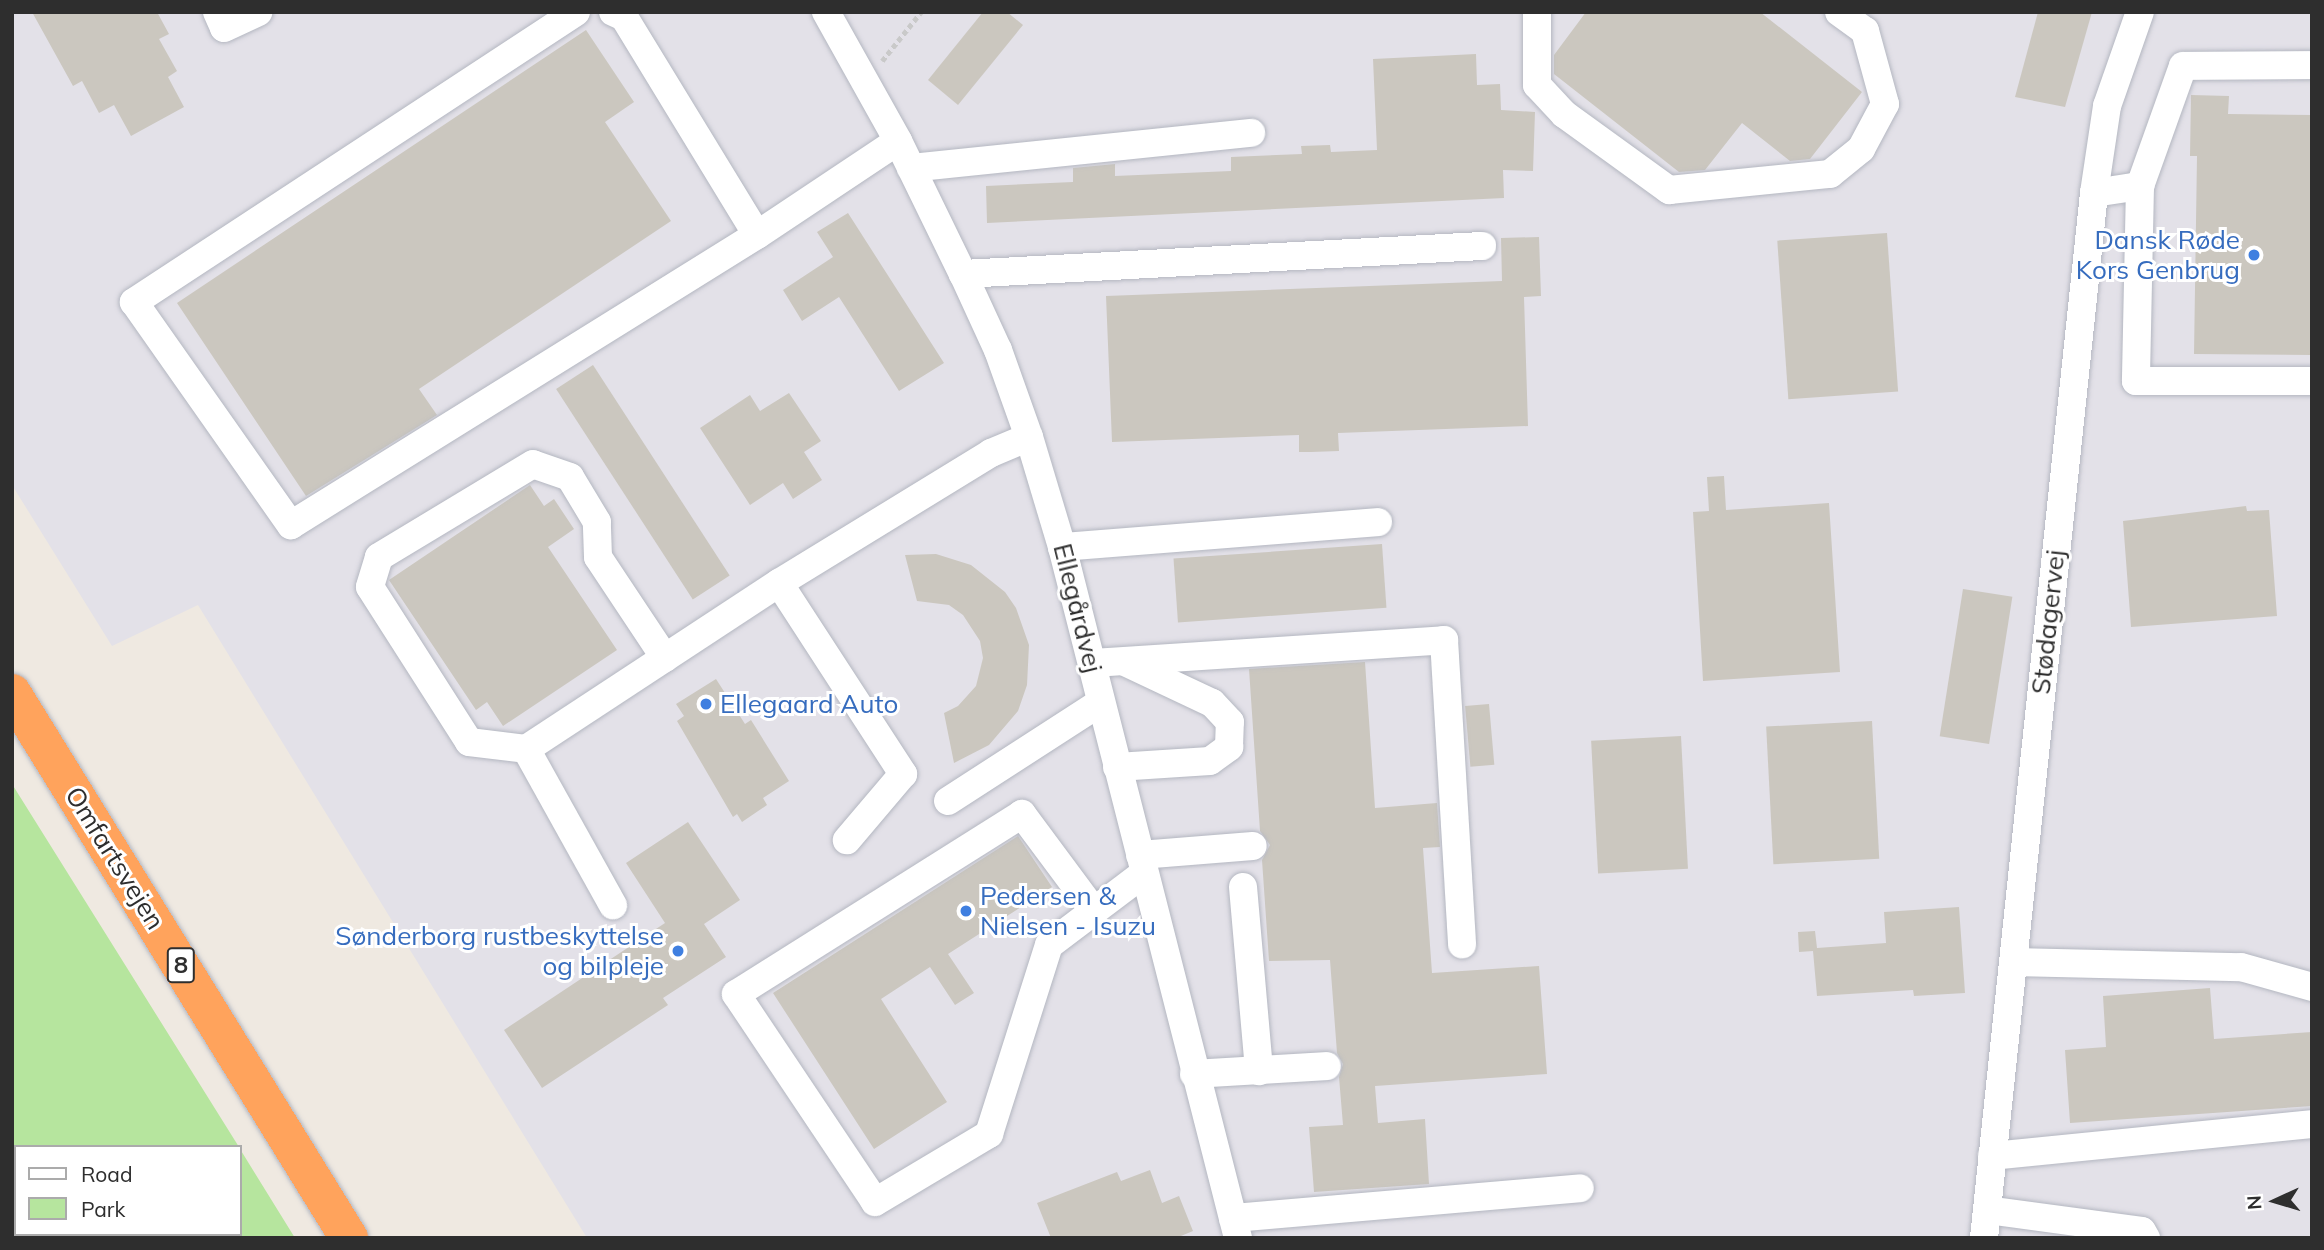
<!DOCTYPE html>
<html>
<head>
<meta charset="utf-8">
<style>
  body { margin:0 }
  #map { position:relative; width:2324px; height:1250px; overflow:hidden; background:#efe9e1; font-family:Mulish,sans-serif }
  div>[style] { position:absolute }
  .industrial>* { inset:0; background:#e3e1e8 }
  .green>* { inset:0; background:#b6e59e }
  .building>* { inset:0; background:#cbc7bf; transform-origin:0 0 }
  .path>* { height:4.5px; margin-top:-2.25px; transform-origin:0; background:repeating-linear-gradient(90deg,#c9c9c9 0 5px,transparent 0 8.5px) }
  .roads { filter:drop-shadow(0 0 2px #b4b7c1) drop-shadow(0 0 2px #b4b7c1) }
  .minor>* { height:28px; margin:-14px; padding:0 14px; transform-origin:14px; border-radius:14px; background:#fff }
  .highway>* { height:38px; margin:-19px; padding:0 19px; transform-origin:19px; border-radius:19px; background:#ffa35c }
  .dots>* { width:19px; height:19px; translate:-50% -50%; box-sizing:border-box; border:4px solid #fff; border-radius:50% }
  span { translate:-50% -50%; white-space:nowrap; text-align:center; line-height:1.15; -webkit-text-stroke:6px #fff; paint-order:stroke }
  .shield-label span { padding:2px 5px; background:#fff; border:2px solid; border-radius:5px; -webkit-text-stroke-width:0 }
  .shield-label { font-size:24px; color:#2e2e2e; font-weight:700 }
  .shop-label { font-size:26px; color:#366cbe }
  .right { translate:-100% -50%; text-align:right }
  .left { translate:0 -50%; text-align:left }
  .street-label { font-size:26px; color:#2e2e2e }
  .frame { position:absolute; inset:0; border:14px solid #2e2e2e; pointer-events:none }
  .legend { position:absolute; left:14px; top:1145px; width:228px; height:91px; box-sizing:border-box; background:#fff; border:2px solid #ababab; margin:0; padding:9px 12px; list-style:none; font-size:21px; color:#2e2e2e }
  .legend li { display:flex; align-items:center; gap:14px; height:35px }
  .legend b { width:35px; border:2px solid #ababab }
  .north { position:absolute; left:2240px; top:1166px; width:70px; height:70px; -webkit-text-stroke:5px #fff; paint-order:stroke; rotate:266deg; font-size:19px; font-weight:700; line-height:28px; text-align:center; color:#2e2e2e }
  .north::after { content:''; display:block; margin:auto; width:24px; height:32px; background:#2e2e2e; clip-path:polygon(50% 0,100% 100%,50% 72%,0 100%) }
</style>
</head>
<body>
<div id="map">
  <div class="industrial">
    <i style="clip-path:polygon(12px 12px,2312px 12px,2312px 1238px,587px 1238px,198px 605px,112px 646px,12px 485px)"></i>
  </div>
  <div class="green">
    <i style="clip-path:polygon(12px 784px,239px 1147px,16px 1147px,16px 1234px,240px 1234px,240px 1149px,295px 1238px,12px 1238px)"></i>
  </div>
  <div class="building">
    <i style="clip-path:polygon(32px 12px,157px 12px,169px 34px,159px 39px,177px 71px,168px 77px,184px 107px,131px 136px,114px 105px,99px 113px,82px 81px,73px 86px)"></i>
    <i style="clip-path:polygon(983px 12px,1007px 12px,1023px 25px,958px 105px,928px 80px)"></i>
    <i style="clip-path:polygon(1586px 12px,1760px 12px,1862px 92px,1810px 159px,1790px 161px,1742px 123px,1705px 170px,1679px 172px,1554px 74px,1554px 55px)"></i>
    <i style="clip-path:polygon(2038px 12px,2092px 12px,2065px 107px,2015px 97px)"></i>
    <i style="clip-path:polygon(586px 30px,634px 102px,605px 122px,671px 221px,419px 389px,437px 415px,306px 496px,177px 303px)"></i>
    <i style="clip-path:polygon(1476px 54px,1477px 85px,1500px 84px,1501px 110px,1535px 112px,1533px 171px,1503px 170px,1504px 198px,987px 223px,986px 186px,1073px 182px,1073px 168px,1115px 164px,1115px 176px,1231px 171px,1231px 157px,1302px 154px,1301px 146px,1330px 145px,1331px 152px,1377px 150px,1373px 59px)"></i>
    <i style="clip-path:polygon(2191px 95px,2229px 96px,2228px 114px,2312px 115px,2312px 355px,2194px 354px,2197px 156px,2190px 156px)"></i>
    <i style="clip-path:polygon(848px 213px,944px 363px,899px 391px,839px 297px,802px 321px,783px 290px,833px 257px,817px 232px)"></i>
    <i style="left:1887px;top:233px;width:159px;height:110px;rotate:86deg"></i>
    <i style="clip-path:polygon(1539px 237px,1541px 296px,1524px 297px,1528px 426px,1338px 433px,1339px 451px,1311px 452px,1299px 452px,1299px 435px,1112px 442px,1106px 296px,1502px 281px,1501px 238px)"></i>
    <i style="left:593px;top:365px;width:251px;height:44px;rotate:57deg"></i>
    <i style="clip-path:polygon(789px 393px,821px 441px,804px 452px,822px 480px,793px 499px,783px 483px,750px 505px,700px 428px,750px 395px,760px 411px)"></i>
    <i style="clip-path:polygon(1724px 476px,1726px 510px,1829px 503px,1840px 672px,1703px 681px,1693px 512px,1709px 511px,1707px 477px)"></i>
    <i style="clip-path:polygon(530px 485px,544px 506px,554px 499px,574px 529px,548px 547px,617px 650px,503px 726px,487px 702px,476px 710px,389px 580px)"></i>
    <i style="clip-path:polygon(2246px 506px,2247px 511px,2269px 510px,2277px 616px,2131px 627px,2123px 521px)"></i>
    <i style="left:1382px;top:544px;width:64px;height:209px;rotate:86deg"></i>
    <i style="clip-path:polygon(936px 554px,971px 565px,1005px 592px,1016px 608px,1029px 645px,1027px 685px,1018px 711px,989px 745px,954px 763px,944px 713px,958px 706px,976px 686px,983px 658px,980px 641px,963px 615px,949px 605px,917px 601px,905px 555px)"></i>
    <i style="left:1963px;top:589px;width:50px;height:149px;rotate:9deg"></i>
    <i style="clip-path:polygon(1365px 662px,1375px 808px,1437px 803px,1440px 847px,1423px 848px,1432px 973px,1539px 966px,1547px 1074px,1375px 1086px,1378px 1123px,1425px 1119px,1429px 1184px,1314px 1192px,1309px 1127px,1343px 1125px,1339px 1077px,1343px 1064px,1337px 1053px,1330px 960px,1269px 961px,1262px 860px,1270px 845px,1260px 831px,1249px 669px)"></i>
    <i style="clip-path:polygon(716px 679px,745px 724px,751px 720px,789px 781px,763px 798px,767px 805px,742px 822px,737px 814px,733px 817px,677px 721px,684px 716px,676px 704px)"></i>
    <i style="left:1489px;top:704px;width:61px;height:24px;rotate:85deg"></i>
    <i style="left:1872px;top:721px;width:138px;height:106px;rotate:87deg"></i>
    <i style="left:1681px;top:736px;width:133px;height:90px;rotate:87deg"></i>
    <i style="clip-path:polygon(688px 822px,740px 900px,704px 924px,726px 957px,663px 998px,668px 1005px,542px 1088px,504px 1030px,665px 923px,626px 863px)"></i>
    <i style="clip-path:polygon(1018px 836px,1052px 887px,948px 954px,974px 993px,955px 1005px,930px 967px,881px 999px,947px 1102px,874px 1149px,773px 993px)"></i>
    <i style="clip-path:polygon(1959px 907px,1965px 993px,1914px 996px,1913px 990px,1817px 996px,1813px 951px,1799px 952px,1798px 932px,1815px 931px,1817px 948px,1886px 943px,1884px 912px)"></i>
    <i style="clip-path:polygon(2210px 988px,2214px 1039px,2312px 1032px,2312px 1106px,2070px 1123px,2065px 1050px,2106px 1047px,2103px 996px)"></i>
    <i style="clip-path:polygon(1150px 1170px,1162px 1203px,1179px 1196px,1193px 1231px,1176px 1238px,1051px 1238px,1037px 1203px,1117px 1172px,1121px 1181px)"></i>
  </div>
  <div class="path">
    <i style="left:882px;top:61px;width:63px;rotate:-51.5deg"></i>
  </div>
  <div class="roads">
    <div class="minor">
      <i style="left:217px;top:12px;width:17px;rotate:66deg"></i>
      <i style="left:224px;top:28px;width:38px;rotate:-25deg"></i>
      <i style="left:576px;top:12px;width:529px;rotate:146.73deg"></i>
      <i style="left:134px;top:302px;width:273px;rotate:54.9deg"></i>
      <i style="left:291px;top:525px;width:549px;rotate:-31.89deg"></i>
      <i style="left:757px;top:235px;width:169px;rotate:-33.7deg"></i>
      <i style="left:613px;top:12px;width:12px;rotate:24deg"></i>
      <i style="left:624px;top:17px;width:255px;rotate:58.6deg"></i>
      <i style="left:826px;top:12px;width:148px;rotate:60.8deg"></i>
      <i style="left:898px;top:141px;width:148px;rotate:64deg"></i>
      <i style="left:963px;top:274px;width:84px;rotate:65.3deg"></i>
      <i style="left:998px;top:350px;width:92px;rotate:70.4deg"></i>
      <i style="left:1029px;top:437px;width:115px;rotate:73.3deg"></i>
      <i style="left:1062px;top:547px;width:713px;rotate:75.71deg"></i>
      <i style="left:1537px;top:12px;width:73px;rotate:90deg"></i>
      <i style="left:1537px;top:85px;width:40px;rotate:47deg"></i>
      <i style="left:1564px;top:114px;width:130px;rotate:35.9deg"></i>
      <i style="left:1669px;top:190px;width:162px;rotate:-5.7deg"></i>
      <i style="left:1830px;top:174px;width:40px;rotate:-39deg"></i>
      <i style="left:1861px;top:149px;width:51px;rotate:-61.9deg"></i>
      <i style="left:1885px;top:104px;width:76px;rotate:-105.3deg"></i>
      <i style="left:1865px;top:31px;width:32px;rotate:-144deg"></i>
      <i style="left:911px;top:168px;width:342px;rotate:-5.9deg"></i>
      <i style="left:2140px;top:186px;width:195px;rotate:91.2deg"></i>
      <i style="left:2136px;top:381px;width:176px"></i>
      <i style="left:2094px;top:193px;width:47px;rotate:-8.7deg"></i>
      <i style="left:2140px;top:186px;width:127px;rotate:-70.3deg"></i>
      <i style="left:2183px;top:66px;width:129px;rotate:-0.4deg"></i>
      <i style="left:963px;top:274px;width:520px;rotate:-3.09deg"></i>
      <i style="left:1062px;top:547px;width:317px;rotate:-4.5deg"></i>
      <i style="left:779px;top:583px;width:228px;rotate:57deg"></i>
      <i style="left:903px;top:774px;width:87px;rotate:130.3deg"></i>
      <i style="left:665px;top:658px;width:121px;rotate:-123.6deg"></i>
      <i style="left:598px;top:557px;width:35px;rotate:-92deg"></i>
      <i style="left:597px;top:522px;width:52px;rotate:-121deg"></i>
      <i style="left:570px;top:477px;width:39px;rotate:-161deg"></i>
      <i style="left:533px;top:464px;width:180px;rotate:148.9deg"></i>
      <i style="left:379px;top:557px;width:31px;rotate:107deg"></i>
      <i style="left:370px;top:587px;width:184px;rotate:57.4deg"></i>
      <i style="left:469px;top:742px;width:57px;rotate:7deg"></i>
      <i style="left:526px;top:749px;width:303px;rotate:-33.3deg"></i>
      <i style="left:779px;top:583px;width:249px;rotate:-31.5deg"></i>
      <i style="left:991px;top:453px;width:41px;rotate:-22.8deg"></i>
      <i style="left:1093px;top:663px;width:352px;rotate:-3.7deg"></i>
      <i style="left:1444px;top:640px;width:305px;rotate:86.6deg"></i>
      <i style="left:526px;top:749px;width:179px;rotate:60.9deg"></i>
      <i style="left:1117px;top:767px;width:93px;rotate:-3.7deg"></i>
      <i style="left:1210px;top:761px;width:24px;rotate:-36deg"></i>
      <i style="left:1229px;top:747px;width:25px;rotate:-88deg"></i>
      <i style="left:1230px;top:722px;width:26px;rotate:-133deg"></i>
      <i style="left:1212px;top:703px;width:96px;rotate:-154.8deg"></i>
      <i style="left:948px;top:801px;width:182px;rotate:-32.9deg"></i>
      <i style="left:1140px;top:855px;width:113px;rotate:-4.6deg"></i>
      <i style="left:1243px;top:887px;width:185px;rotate:85deg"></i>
      <i style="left:1094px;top:911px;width:121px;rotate:-126.6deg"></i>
      <i style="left:1022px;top:814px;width:338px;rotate:147.8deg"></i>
      <i style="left:736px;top:994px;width:250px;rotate:56.2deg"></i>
      <i style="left:875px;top:1202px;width:133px;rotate:-30.8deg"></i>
      <i style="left:989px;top:1134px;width:198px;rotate:-72.4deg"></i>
      <i style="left:1049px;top:945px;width:56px;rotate:-37.1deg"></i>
      <i style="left:1094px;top:911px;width:61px;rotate:-37.1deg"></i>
      <i style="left:2013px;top:962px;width:228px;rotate:1.3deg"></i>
      <i style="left:2241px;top:967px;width:74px;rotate:15.7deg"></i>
      <i style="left:1194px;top:1074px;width:133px;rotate:-3.4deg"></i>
      <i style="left:1992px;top:1156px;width:322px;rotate:-5.7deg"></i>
      <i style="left:1987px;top:1210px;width:156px;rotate:7.7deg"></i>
      <i style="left:2142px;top:1231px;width:8px;rotate:60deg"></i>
      <i style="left:1233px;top:1218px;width:348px;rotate:-4.9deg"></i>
      <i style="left:1984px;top:1238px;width:1051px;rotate:-83.99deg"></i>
      <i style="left:2094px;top:193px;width:88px;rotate:-81.5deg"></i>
      <i style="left:2107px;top:106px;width:100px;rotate:-70.7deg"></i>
    </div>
    <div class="highway">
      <i style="left:12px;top:693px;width:641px;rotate:58.27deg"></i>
    </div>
  </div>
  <div class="dots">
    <i style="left:2254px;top:255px;background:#3f7fe0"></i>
    <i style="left:706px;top:704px;background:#3f7fe0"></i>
    <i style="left:966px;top:911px;background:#3f7fe0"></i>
    <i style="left:678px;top:951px;background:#3f7fe0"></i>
  </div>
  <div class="shield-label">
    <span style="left:181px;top:965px">8</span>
  </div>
  <div class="shop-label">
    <span class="right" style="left:2240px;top:255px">Dansk Røde<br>Kors Genbrug</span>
    <span class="left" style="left:720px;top:704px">Ellegaard Auto</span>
    <span class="left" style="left:980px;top:911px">Pedersen &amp;<br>Nielsen - Isuzu</span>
    <span class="right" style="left:664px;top:951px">Sønderborg rustbeskyttelse<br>og bilpleje</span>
  </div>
  <div class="street-label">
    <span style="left:1078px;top:608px;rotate:76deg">Ellegårdvej</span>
    <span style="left:2048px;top:622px;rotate:-84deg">Stødagervej</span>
    <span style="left:115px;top:858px;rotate:58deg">Omfartsvejen</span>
  </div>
  <div class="frame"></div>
  <ul class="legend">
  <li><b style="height:9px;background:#fff"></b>Road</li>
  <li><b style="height:19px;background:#b6e59e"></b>Park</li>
  </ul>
  <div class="north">N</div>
</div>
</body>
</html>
